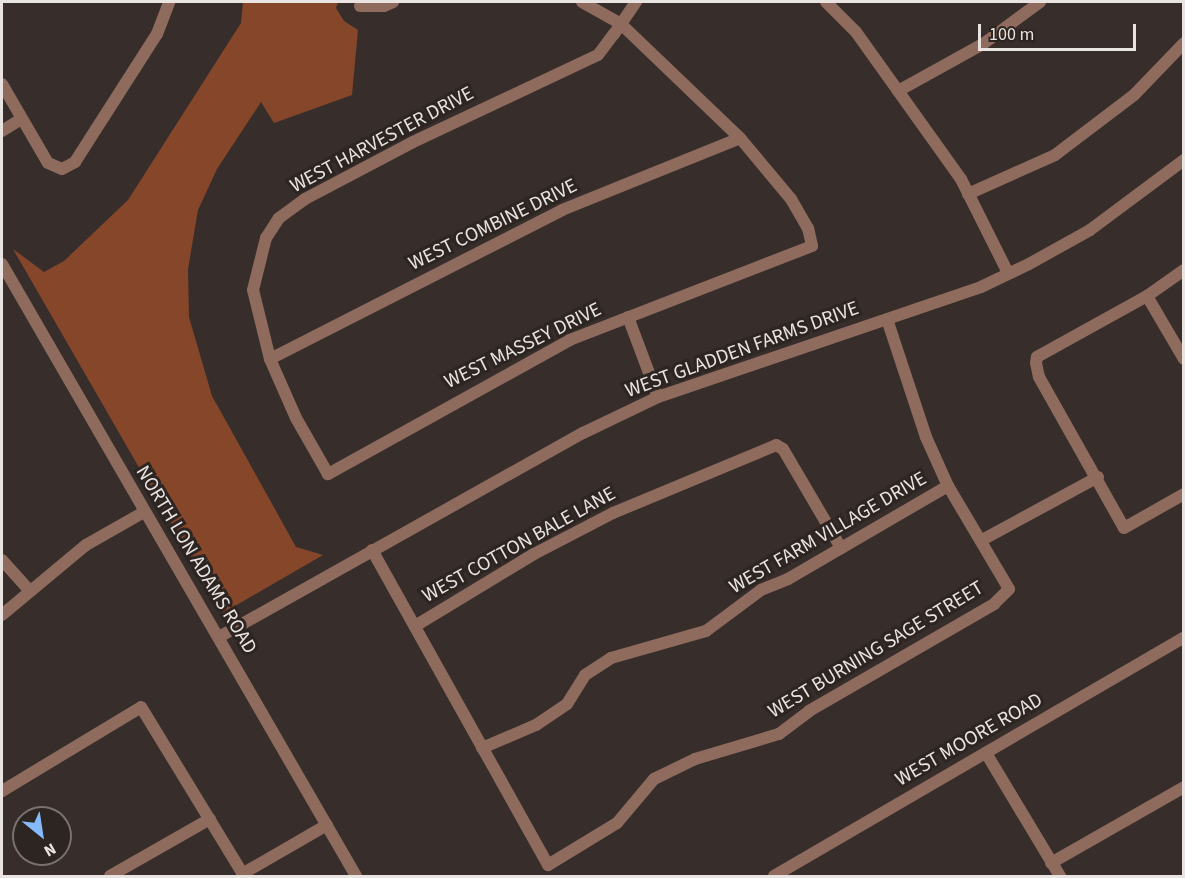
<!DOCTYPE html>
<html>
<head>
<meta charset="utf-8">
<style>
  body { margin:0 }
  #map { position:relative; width:1185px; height:878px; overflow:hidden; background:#372e2b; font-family:"Source Sans 3",sans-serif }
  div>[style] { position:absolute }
  .green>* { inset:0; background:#86462a }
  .minor>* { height:12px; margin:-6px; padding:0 6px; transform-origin:6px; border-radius:6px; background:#8f6b5d }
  span { translate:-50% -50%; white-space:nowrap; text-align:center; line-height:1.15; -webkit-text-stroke:6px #2d2521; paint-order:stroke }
  .street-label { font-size:20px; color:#e9e3e1 }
  .frame { position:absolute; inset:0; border:3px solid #e9e3e1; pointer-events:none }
  .north { position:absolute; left:12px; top:806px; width:60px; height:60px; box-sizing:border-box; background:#2d2521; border:2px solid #78716e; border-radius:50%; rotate:150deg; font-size:16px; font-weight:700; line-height:24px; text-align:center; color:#e9e3e1 }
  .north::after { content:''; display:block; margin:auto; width:21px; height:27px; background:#86bbfb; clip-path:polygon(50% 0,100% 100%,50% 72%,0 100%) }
  .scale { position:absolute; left:978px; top:24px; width:158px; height:27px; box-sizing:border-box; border:3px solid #e9e3e1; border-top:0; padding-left:8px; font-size:18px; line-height:21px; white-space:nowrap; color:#e9e3e1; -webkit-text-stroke:4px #2d2521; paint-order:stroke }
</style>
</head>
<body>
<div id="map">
  <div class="green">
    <i style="clip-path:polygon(243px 2px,338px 2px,336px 8px,344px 21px,358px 30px,352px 95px,274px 123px,261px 102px,217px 169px,198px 210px,188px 269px,189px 317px,212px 396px,296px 547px,323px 555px,223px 613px,13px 249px,44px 272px,64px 261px,128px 200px,241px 23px)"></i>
  </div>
  <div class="minor">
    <i style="left:582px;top:2px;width:45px;rotate:29.4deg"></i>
    <i style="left:621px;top:24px;width:165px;rotate:43.8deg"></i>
    <i style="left:740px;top:138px;width:80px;rotate:50.1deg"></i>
    <i style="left:791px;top:199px;width:34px;rotate:60deg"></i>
    <i style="left:808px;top:228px;width:18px;rotate:77deg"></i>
    <i style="left:812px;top:246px;width:260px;rotate:158.8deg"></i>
    <i style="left:570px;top:340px;width:277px;rotate:151deg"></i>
    <i style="left:328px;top:474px;width:64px;rotate:-119.7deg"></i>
    <i style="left:296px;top:418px;width:64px;rotate:-113.8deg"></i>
    <i style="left:270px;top:359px;width:71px;rotate:-103.8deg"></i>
    <i style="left:253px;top:290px;width:54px;rotate:-76deg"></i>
    <i style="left:266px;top:238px;width:24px;rotate:-57deg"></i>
    <i style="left:279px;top:218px;width:32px;rotate:-36deg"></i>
    <i style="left:305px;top:199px;width:122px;rotate:-27.8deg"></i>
    <i style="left:413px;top:142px;width:204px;rotate:-25.2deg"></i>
    <i style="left:598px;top:55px;width:26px;rotate:-53deg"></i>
    <i style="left:614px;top:34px;width:12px;rotate:-55deg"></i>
    <i style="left:621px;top:24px;width:27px;rotate:-56deg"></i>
    <i style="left:826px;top:2px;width:42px;rotate:45deg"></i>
    <i style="left:856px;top:32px;width:181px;rotate:54.5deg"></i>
    <i style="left:961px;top:179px;width:105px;rotate:63.4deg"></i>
    <i style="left:360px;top:6px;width:24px"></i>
    <i style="left:384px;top:6px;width:10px;rotate:-24deg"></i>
    <i style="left:2px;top:84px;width:91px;rotate:59.8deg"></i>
    <i style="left:48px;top:163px;width:15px;rotate:23deg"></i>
    <i style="left:62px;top:169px;width:15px;rotate:-28deg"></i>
    <i style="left:75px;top:162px;width:152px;rotate:-57.4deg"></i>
    <i style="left:157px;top:34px;width:34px;rotate:-69deg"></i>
    <i style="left:898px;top:91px;width:97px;rotate:-28.9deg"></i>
    <i style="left:983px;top:44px;width:71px;rotate:-36.4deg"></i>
    <i style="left:2px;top:131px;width:22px;rotate:-32deg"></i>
    <i style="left:968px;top:194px;width:95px;rotate:-24.1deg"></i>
    <i style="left:1055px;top:155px;width:99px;rotate:-37.2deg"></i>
    <i style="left:1134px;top:95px;width:72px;rotate:-46.1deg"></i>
    <i style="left:2px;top:264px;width:707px;rotate:59.95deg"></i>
    <i style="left:1184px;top:270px;width:45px;rotate:144.9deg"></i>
    <i style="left:1147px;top:296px;width:126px;rotate:151deg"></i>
    <i style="left:1037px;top:357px;width:6px;rotate:99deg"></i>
    <i style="left:1036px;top:363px;width:14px;rotate:78deg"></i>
    <i style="left:1039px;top:377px;width:173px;rotate:60.6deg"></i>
    <i style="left:1124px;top:528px;width:69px;rotate:-29.5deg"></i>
    <i style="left:1147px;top:296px;width:73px;rotate:59.6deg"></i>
    <i style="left:628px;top:317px;width:85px;rotate:69.4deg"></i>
    <i style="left:270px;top:359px;width:328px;rotate:-27deg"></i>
    <i style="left:562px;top:210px;width:192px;rotate:-22deg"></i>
    <i style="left:982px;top:540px;width:132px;rotate:-28.5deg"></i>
    <i style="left:372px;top:550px;width:361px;rotate:60.8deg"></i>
    <i style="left:548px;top:865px;width:81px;rotate:-31.3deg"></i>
    <i style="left:617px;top:823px;width:57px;rotate:-49.9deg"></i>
    <i style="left:654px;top:779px;width:46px;rotate:-26deg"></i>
    <i style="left:695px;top:759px;width:88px;rotate:-16.6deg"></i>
    <i style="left:779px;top:734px;width:38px;rotate:-37deg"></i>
    <i style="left:809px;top:711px;width:214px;rotate:-30deg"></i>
    <i style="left:994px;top:604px;width:21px;rotate:-45deg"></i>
    <i style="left:1009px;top:589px;width:120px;rotate:-120.6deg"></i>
    <i style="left:948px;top:486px;width:54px;rotate:-114.2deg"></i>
    <i style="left:926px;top:437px;width:124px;rotate:-108.3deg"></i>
    <i style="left:2px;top:560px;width:42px;rotate:47.9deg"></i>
    <i style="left:2px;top:615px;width:109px;rotate:-39.8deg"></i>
    <i style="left:86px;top:545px;width:67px;rotate:-29.6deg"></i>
    <i style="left:415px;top:626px;width:139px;rotate:-31.2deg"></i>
    <i style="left:534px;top:554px;width:89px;rotate:-27.4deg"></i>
    <i style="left:613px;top:513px;width:177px;rotate:-22.6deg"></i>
    <i style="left:776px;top:445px;width:8px;rotate:30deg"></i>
    <i style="left:783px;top:449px;width:115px;rotate:59.6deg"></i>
    <i style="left:219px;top:637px;width:417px;rotate:-29.3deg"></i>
    <i style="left:583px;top:433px;width:83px;rotate:-25.6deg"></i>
    <i style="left:658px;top:397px;width:341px;rotate:-18.8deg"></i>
    <i style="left:981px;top:287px;width:53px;rotate:-25.6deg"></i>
    <i style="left:1029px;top:264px;width:70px;rotate:-29.1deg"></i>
    <i style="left:1090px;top:230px;width:117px;rotate:-36.7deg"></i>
    <i style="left:482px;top:748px;width:59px;rotate:-23.1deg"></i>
    <i style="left:536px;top:725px;width:37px;rotate:-34deg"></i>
    <i style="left:567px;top:704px;width:34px;rotate:-58deg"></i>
    <i style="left:585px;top:675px;width:31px;rotate:-33deg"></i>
    <i style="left:611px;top:658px;width:99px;rotate:-15.9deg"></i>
    <i style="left:706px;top:631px;width:69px;rotate:-36.7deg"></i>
    <i style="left:761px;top:590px;width:29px;rotate:-22deg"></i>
    <i style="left:788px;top:579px;width:185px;rotate:-30.2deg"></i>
    <i style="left:986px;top:753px;width:144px;rotate:59deg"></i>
    <i style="left:2px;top:791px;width:162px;rotate:-31.1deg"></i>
    <i style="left:141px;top:707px;width:198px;rotate:58.6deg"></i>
    <i style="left:1051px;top:863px;width:153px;rotate:-29.7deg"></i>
    <i style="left:242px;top:874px;width:98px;rotate:-30deg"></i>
    <i style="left:110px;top:876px;width:115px;rotate:-29.7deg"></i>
    <i style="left:774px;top:876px;width:475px;rotate:-30.2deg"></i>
  </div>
  <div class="street-label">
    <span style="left:382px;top:140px;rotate:-28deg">WEST HARVESTER DRIVE</span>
    <span style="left:493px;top:225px;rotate:-26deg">WEST COMBINE DRIVE</span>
    <span style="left:523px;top:346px;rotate:-26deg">WEST MASSEY DRIVE</span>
    <span style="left:742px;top:350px;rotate:-20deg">WEST GLADDEN FARMS DRIVE</span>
    <span style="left:828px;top:533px;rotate:-30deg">WEST FARM VILLAGE DRIVE</span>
    <span style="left:519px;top:545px;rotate:-29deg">WEST COTTON BALE LANE</span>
    <span style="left:196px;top:560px;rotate:59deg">NORTH LON ADAMS ROAD</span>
    <span style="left:876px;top:650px;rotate:-31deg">WEST BURNING SAGE STREET</span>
    <span style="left:969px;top:740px;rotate:-30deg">WEST MOORE ROAD</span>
  </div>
  <div class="frame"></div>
  <div class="north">N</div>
  <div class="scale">100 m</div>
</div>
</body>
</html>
